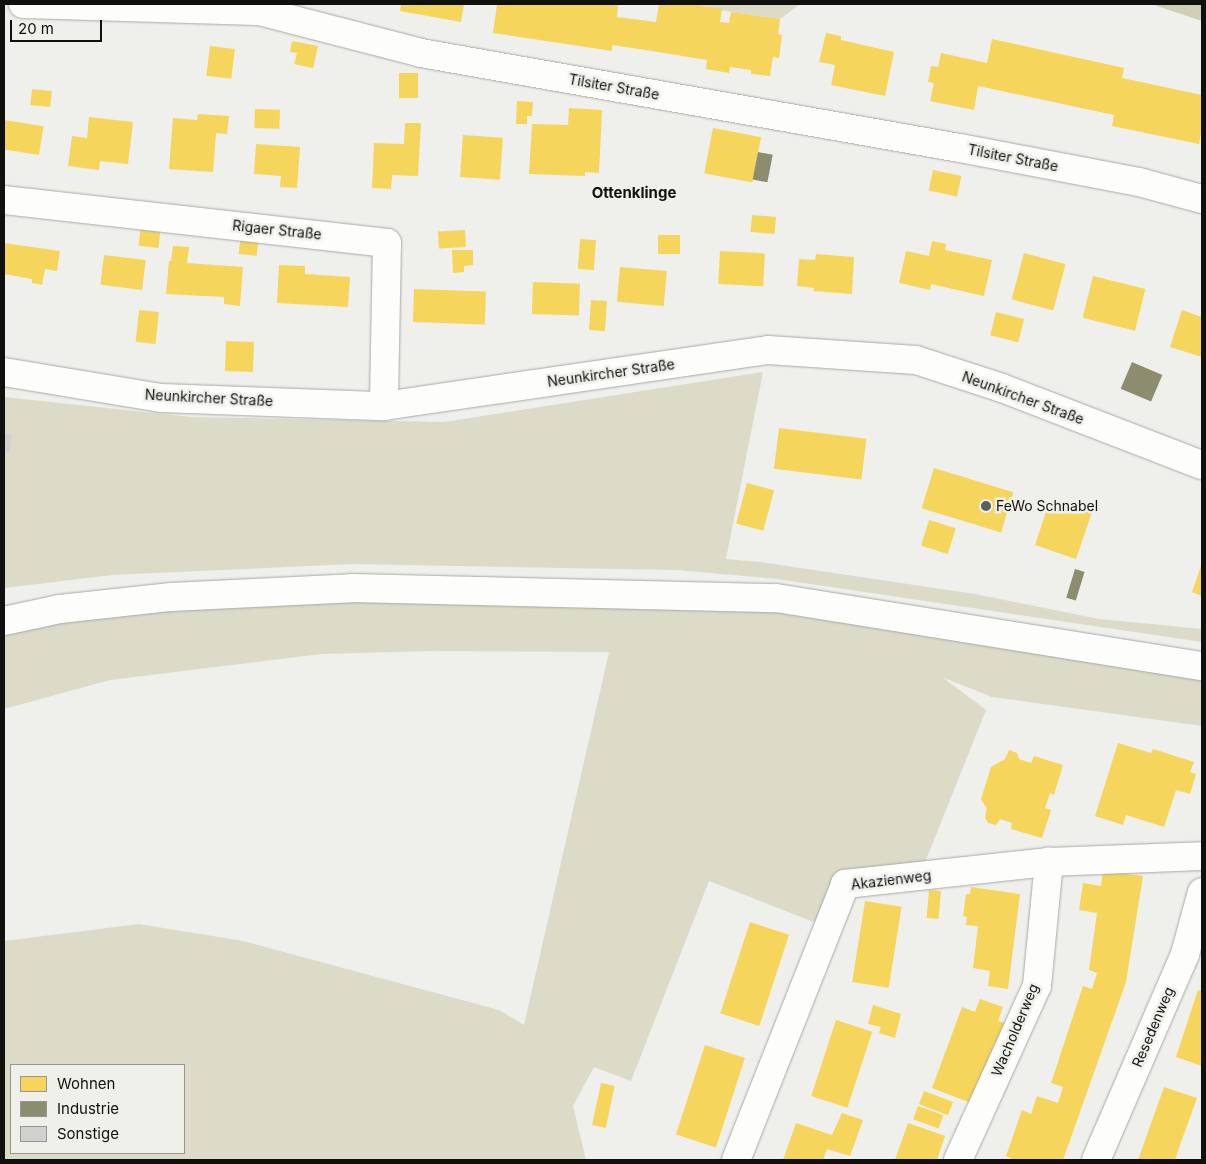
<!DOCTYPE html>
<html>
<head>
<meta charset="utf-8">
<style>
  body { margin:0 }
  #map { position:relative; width:1206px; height:1164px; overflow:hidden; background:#efefec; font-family:Inter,sans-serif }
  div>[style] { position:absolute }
  .green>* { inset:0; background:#dbdbc8 }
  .forest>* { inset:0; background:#cfcfb6 }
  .homes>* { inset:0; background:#f6d55c; transform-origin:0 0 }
  .industry>* { inset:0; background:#8c8c6e; transform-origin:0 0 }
  .building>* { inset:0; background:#d1d1cf }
  .roads { filter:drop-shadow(0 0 1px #a8a8a6) drop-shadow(0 0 1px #a8a8a6) }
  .minor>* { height:28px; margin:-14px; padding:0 14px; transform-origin:14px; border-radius:14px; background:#fdfdfc }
  .major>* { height:28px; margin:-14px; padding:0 14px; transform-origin:14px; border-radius:14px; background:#fdfdfc }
  .dots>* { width:14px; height:14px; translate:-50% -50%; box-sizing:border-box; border:2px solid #f0f0eb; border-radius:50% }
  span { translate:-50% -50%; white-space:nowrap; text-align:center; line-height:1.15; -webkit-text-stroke:5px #f0f0eb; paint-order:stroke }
  .street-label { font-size:14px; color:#10100e }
  .poi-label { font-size:14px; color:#10100e }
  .left { translate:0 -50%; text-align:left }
  .neighbourhood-label { font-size:15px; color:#10100e; font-weight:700 }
  .frame { position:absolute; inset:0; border:5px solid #10100e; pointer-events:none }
  .legend { position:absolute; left:10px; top:1064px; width:175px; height:90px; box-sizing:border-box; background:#f0f0eb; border:1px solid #969693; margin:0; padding:6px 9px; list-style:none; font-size:15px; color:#10100e }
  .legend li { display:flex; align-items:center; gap:10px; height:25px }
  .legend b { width:25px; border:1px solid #969693 }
  .scale { position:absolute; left:10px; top:20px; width:92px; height:22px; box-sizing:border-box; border:2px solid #10100e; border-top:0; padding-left:6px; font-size:15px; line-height:18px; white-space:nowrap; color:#10100e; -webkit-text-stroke:4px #f0f0eb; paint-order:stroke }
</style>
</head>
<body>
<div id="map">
  <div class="green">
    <i style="clip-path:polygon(703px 4px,800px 4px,780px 19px,731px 12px,702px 6px)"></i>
    <i style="clip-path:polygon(763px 372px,726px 559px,760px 562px,975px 594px,1099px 619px,1202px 629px,1202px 642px,777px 579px,676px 570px,353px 564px,112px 575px,4px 588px,4px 397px,191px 417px,444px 422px)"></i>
    <i style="clip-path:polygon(evenodd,171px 597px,704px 598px,1202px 666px,1202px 726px,992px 697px,942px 677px,986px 710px,924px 865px,845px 884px,829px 928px,709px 881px,631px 1081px,594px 1067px,573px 1106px,586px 1160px,4px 1160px,4px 941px,139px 924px,243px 941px,499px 1010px,524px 1025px,609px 652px,431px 651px,322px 654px,110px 680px,4px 709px,4px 621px,171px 597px,11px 1065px,184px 1065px,184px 1153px,11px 1153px,11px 1065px)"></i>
  </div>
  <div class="forest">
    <i style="clip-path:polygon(1151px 4px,1202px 4px,1202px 21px)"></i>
  </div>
  <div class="homes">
    <i style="clip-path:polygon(401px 4px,464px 4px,461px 22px,400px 11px)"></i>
    <i style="clip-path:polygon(497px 4px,618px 4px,617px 17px,656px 22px,659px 4px,703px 4px,702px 6px,722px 9px,720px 22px,729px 23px,731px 12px,780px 19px,778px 34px,782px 35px,779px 58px,773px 57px,770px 76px,751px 74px,751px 70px,730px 67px,729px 73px,706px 69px,707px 60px,652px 51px,612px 45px,612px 51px,493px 33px)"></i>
    <i style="clip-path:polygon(826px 33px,841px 36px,841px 40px,894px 52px,885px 96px,831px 85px,835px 65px,819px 62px)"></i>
    <i style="clip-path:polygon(992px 39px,1124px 68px,1122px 78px,1202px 95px,1202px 127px,1199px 144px,1112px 126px,1114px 115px,978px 86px,974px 110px,930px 101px,934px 83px,928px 82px,931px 66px,938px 67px,941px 53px,987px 63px)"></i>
    <i style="clip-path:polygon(292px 41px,318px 46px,313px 68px,294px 64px,297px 53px,290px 52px)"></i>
    <i style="left:210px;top:46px;width:25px;height:30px;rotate:7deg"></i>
    <i style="left:399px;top:73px;width:19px;height:25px"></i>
    <i style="left:32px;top:89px;width:20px;height:16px;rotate:6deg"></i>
    <i style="clip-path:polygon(517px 101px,533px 102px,532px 116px,527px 116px,527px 124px,516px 124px)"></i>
    <i style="clip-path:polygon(569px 108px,602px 110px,599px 173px,585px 172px,585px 176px,529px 174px,532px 124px,568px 125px)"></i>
    <i style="left:255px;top:109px;width:25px;height:19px;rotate:2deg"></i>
    <i style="clip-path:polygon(198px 114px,229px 116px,227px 134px,216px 133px,213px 172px,169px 169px,173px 118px,197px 120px)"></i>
    <i style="clip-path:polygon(89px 117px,133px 122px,128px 164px,100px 161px,99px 170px,68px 166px,72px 136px,87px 138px)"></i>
    <i style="left:4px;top:120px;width:40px;height:29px;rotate:9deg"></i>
    <i style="clip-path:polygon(405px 123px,421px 123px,418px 176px,392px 175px,391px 189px,372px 188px,374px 143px,404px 144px)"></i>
    <i style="left:713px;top:128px;width:49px;height:46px;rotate:11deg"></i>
    <i style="left:463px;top:135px;width:40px;height:42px;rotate:4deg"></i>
    <i style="clip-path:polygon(256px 144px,300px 147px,297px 188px,280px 187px,281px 176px,254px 174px)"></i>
    <i style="left:933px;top:170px;width:29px;height:21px;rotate:12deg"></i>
    <i style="left:752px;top:215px;width:24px;height:17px;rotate:5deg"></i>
    <i style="left:141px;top:223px;width:20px;height:23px;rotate:6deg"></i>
    <i style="left:465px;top:230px;width:17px;height:27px;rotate:87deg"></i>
    <i style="left:241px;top:232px;width:18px;height:22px;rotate:6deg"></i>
    <i style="left:658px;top:235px;width:22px;height:19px"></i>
    <i style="left:580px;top:239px;width:16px;height:30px;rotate:4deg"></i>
    <i style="clip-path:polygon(932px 241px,946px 244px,945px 250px,992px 260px,984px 296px,931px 284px,930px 290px,899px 283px,906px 251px,929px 256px)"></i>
    <i style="clip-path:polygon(4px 243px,60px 251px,57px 271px,45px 269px,42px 285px,32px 283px,32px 279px,4px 274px)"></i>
    <i style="clip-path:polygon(173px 246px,189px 247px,187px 263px,243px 267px,240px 306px,224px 304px,224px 297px,166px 294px,169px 261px,171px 261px)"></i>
    <i style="clip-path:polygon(452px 250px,473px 250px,473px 265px,464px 266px,464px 272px,453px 273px)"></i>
    <i style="left:720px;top:251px;width:45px;height:33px;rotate:3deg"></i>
    <i style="left:1024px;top:253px;width:43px;height:48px;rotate:15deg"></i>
    <i style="clip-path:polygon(816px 254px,854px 257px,852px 294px,814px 291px,814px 288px,797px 286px,799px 259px,815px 260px)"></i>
    <i style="left:104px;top:255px;width:42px;height:30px;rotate:7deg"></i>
    <i style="clip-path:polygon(279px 265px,305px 266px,305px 274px,350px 277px,348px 307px,277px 303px)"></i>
    <i style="left:620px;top:267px;width:47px;height:35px;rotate:5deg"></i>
    <i style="left:1093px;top:276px;width:54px;height:43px;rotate:14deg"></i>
    <i style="left:533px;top:282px;width:47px;height:32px;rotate:2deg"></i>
    <i style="left:414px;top:289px;width:72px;height:33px;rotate:2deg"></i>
    <i style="left:591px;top:300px;width:16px;height:30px;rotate:4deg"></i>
    <i style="left:139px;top:310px;width:20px;height:32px;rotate:6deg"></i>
    <i style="clip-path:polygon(1182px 310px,1202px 317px,1202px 357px,1170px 347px)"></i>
    <i style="left:996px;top:312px;width:29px;height:24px;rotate:14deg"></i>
    <i style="left:226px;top:341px;width:28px;height:30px;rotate:2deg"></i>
    <i style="left:779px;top:428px;width:88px;height:41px;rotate:7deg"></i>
    <i style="left:934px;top:468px;width:83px;height:42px;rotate:17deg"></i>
    <i style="left:747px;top:483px;width:28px;height:42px;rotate:15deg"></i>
    <i style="clip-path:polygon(1076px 503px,1093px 509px,1076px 559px,1035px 545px,1048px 506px,1073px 514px)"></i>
    <i style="left:929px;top:520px;width:28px;height:27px;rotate:17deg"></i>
    <i style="clip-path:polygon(1202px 563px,1202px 596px,1192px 592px)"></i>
    <i style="clip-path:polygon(1118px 743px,1151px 753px,1153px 749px,1194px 762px,1190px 772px,1196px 774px,1190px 794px,1176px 790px,1164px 827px,1126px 815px,1123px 825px,1095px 816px)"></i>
    <i style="clip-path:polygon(1009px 750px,1017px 753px,1019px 759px,1031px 763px,1034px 756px,1063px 765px,1054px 795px,1050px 793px,1045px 808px,1051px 810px,1042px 838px,1011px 829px,1012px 823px,1000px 819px,996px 825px,988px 823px,985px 817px,987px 809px,981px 799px,991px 767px,1005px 759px)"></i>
    <i style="clip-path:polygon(1103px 871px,1143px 876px,1126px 982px,1063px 1160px,1014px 1160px,1006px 1156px,1022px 1110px,1031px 1114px,1037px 1096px,1058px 1103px,1063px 1087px,1051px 1083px,1083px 986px,1092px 989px,1097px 973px,1089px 970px,1097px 913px,1079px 910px,1083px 883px,1101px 886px)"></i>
    <i style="clip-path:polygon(971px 887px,1020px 894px,1008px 989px,988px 986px,990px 971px,973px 968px,978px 926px,966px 925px,967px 917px,963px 916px,966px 894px,970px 894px)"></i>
    <i style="left:929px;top:890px;width:12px;height:28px;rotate:5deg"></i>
    <i style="left:865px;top:901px;width:37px;height:82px;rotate:9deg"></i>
    <i style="left:750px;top:922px;width:41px;height:96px;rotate:18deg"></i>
    <i style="clip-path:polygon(1198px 990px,1202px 991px,1202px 1066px,1176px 1057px)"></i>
    <i style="clip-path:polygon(980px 999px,1003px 1007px,998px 1021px,1006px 1023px,976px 1105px,932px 1088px,962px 1007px,975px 1012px)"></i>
    <i style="clip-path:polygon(873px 1005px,901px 1014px,895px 1038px,879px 1033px,881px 1027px,868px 1024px)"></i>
    <i style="left:836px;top:1020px;width:38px;height:80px;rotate:18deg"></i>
    <i style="left:705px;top:1045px;width:42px;height:94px;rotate:18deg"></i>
    <i style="left:601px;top:1083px;width:14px;height:43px;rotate:12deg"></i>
    <i style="clip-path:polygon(1164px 1087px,1197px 1098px,1180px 1145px,1175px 1160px,1138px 1160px)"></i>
    <i style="left:924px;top:1091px;width:31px;height:14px;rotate:21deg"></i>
    <i style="left:918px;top:1106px;width:27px;height:14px;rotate:20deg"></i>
    <i style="clip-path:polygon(842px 1113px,863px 1120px,850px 1156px,827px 1149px,823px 1160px,783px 1160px,796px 1123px,832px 1135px)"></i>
    <i style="clip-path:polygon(908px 1123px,945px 1136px,937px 1160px,895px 1160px)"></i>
  </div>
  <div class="industry">
    <i style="left:758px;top:152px;width:15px;height:28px;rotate:11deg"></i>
    <i style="left:1132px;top:362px;width:33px;height:29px;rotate:23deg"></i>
    <i style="left:1075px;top:569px;width:10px;height:30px;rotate:17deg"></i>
  </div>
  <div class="building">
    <i style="clip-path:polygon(4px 433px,12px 435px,9px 453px,4px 452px)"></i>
  </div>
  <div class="roads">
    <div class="minor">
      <i style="left:23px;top:4px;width:236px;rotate:1.7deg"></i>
      <i style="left:259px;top:11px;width:167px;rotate:14.5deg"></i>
      <i style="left:421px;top:53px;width:547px;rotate:10deg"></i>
      <i style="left:960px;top:148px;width:182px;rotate:10.8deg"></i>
      <i style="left:1139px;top:182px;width:65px;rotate:15.1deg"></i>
      <i style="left:4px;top:200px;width:385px;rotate:6.4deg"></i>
      <i style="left:387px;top:243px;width:163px;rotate:91.1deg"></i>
      <i style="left:4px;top:372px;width:159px;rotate:9.4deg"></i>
      <i style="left:161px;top:398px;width:223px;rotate:2.1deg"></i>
      <i style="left:384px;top:406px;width:388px;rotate:-8.3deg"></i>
      <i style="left:768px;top:350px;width:148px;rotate:3.9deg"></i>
      <i style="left:916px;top:360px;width:90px;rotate:18deg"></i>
      <i style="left:1002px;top:388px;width:214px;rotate:21.1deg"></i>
      <i style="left:736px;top:1160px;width:297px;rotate:-68.4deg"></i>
      <i style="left:845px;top:884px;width:205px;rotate:-6.2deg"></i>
      <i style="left:1049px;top:862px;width:153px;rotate:-2.2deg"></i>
      <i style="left:958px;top:1160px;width:191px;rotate:-65.6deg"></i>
      <i style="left:1037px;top:986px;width:125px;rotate:-84.5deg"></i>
      <i style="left:1096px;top:1160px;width:224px;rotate:-66.6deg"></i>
      <i style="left:1185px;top:954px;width:64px;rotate:-74.7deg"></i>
    </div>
    <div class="major">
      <i style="left:4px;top:621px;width:57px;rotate:-12.1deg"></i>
      <i style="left:60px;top:609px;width:112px;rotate:-6.2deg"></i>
      <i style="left:171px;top:597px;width:181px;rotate:-2.8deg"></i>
      <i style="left:352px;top:588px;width:424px;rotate:1.4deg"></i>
      <i style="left:776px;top:598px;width:431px;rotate:9.1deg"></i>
    </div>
  </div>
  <div class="dots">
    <i style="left:986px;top:506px;background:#5e5e5c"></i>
  </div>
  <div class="street-label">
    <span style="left:614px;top:87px;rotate:10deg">Tilsiter Straße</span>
    <span style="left:1013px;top:158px;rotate:11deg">Tilsiter Straße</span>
    <span style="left:277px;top:230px;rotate:6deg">Rigaer Straße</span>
    <span style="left:611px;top:373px;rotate:-8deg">Neunkircher Straße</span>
    <span style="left:209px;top:398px;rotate:3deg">Neunkircher Straße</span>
    <span style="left:1023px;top:398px;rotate:20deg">Neunkircher Straße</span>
    <span style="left:891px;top:880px;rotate:-7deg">Akazienweg</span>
    <span style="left:1153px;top:1027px;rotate:-67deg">Resedenweg</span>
    <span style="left:1015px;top:1030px;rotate:-67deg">Wacholderweg</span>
  </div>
  <div class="poi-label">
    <span class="left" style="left:996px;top:506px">FeWo Schnabel</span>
  </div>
  <div class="neighbourhood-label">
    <span style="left:634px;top:193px">Ottenklinge</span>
  </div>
  <div class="frame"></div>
  <ul class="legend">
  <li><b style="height:14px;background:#f6d55c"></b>Wohnen</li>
  <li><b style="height:14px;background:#8c8c6e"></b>Industrie</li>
  <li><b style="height:14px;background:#d1d1cf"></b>Sonstige</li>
  </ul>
  <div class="scale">20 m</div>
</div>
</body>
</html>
